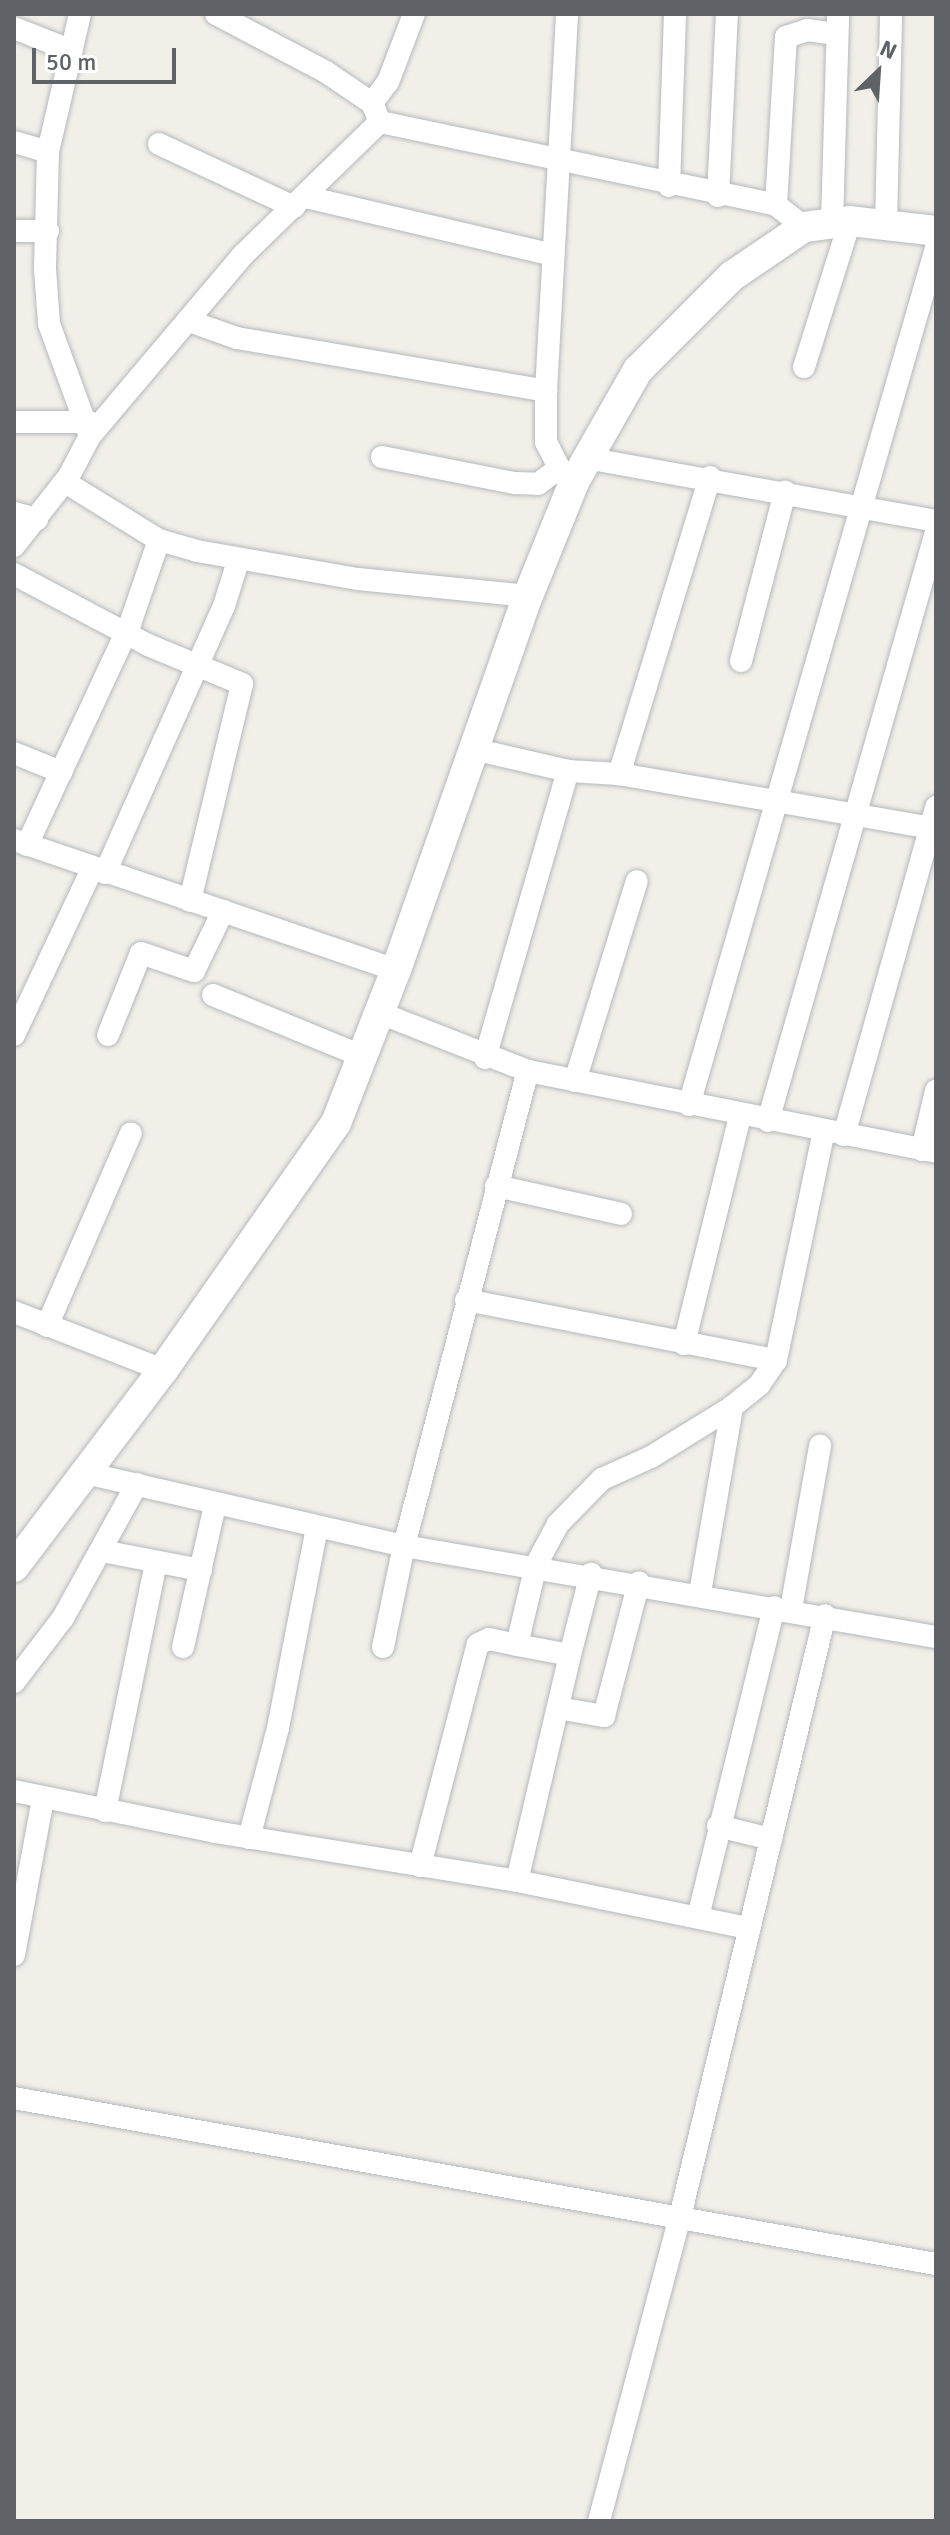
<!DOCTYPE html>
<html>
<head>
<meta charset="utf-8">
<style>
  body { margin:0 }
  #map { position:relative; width:950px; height:2535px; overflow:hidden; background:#f1efe8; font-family:Signika,sans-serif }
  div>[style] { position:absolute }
  .roads { filter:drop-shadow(0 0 2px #b5b8bc) drop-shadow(0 0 2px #b5b8bc) }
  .minor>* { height:22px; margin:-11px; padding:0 11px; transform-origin:11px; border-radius:11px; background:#fff }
  .secondary>* { height:30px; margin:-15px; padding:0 15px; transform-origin:15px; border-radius:15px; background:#fff }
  span { translate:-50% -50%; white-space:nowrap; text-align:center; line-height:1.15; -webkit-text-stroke:6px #fff; paint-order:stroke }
  .frame { position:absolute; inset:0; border:16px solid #5f6368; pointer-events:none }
  .north { position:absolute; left:838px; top:32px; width:80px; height:80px; -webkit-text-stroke:6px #fff; paint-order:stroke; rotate:25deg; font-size:22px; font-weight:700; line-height:32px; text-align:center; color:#5f6368 }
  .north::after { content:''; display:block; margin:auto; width:28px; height:36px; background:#5f6368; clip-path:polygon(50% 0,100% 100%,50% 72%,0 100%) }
  .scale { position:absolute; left:32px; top:48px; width:144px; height:36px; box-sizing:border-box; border:4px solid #5f6368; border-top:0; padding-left:10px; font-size:24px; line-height:28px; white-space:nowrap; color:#5f6368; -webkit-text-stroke:6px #fff; paint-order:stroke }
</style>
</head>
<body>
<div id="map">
  <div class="roads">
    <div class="minor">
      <i style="left:80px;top:14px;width:142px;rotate:103.1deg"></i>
      <i style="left:48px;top:152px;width:117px;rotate:91.5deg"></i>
      <i style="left:45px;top:269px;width:55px;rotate:85.8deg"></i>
      <i style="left:49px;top:324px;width:119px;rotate:69.9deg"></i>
      <i style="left:216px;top:14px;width:124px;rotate:27.8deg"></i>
      <i style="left:326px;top:72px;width:55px;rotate:34deg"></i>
      <i style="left:372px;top:103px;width:21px;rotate:67deg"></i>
      <i style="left:380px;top:122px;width:405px;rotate:11.8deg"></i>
      <i style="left:776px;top:205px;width:36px;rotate:38deg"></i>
      <i style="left:14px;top:28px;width:62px;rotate:21.6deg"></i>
      <i style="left:372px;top:103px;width:26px;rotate:-53deg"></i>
      <i style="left:388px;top:82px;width:73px;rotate:-69.1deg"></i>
      <i style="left:14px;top:142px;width:35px;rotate:16deg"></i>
      <i style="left:159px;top:144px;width:149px;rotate:25deg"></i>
      <i style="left:669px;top:186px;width:172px;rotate:-88deg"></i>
      <i style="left:718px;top:196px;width:182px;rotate:-87.2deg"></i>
      <i style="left:306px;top:197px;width:254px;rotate:13.2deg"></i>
      <i style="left:776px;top:205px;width:168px;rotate:-86.6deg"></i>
      <i style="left:786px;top:37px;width:22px;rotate:-18deg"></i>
      <i style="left:807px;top:30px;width:30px;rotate:8deg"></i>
      <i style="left:832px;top:222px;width:208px;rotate:-88.3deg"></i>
      <i style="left:886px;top:224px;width:210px;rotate:-88.6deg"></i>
      <i style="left:14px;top:231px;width:34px"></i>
      <i style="left:189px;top:321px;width:51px;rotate:19.5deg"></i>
      <i style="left:237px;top:338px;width:314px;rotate:9.7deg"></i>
      <i style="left:546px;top:391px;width:51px;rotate:90deg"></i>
      <i style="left:546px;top:442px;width:29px;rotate:63deg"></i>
      <i style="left:559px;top:468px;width:21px;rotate:43deg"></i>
      <i style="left:804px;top:367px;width:153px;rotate:-72.5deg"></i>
      <i style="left:546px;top:391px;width:378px;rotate:-86.8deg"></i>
      <i style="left:14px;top:422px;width:75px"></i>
      <i style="left:382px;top:457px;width:136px;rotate:11.1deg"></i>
      <i style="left:515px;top:483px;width:23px;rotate:2deg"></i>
      <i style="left:538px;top:484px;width:26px;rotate:-37deg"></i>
      <i style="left:586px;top:458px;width:356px;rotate:10.2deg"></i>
      <i style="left:710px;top:477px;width:311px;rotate:107deg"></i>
      <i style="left:619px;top:774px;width:322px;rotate:9.8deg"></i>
      <i style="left:65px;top:482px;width:110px;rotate:31.7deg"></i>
      <i style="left:159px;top:540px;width:40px;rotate:16deg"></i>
      <i style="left:197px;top:551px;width:163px;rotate:9.9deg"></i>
      <i style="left:358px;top:579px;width:171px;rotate:5.7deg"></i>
      <i style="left:14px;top:513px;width:24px;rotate:15deg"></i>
      <i style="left:14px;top:546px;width:89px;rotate:-51.8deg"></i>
      <i style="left:69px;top:476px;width:45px;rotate:-62.3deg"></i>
      <i style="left:90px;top:436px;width:236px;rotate:-49.8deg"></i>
      <i style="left:242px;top:256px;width:192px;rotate:-44.2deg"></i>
      <i style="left:14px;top:574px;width:152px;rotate:27.9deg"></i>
      <i style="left:148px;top:645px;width:102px;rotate:22.5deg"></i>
      <i style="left:242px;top:684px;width:223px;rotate:103.5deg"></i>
      <i style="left:741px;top:661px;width:175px;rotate:-75.4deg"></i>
      <i style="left:473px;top:749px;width:98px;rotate:13deg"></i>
      <i style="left:568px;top:771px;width:51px;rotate:3.4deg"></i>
      <i style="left:14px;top:753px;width:51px;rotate:22deg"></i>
      <i style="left:14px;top:840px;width:404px;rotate:18.8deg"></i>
      <i style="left:27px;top:845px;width:244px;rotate:-65deg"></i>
      <i style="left:130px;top:624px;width:89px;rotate:-71deg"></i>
      <i style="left:105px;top:873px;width:292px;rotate:-66deg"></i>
      <i style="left:224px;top:606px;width:47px;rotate:-72.7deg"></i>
      <i style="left:213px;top:995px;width:163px;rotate:22.3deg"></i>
      <i style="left:380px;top:1013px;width:159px;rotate:21.4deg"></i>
      <i style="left:528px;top:1071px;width:416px;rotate:11.2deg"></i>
      <i style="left:14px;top:1035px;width:183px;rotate:-64.8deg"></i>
      <i style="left:108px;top:1035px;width:88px;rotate:-68.1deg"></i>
      <i style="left:141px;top:953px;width:56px;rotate:18.8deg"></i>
      <i style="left:194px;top:971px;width:67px;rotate:-64.2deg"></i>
      <i style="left:485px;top:1058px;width:299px;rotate:-73.9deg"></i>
      <i style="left:575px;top:1081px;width:209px;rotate:-72.8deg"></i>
      <i style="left:689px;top:1105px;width:892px;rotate:-73.92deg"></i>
      <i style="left:768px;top:1121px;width:612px;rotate:-74.08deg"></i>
      <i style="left:844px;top:1135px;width:341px;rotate:-74.3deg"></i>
      <i style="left:922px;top:1150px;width:61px;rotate:-76.7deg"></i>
      <i style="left:496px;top:1186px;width:128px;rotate:12.6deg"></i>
      <i style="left:466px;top:1300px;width:316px;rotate:11deg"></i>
      <i style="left:776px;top:1360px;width:30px;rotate:124deg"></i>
      <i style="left:759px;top:1385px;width:35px;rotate:141deg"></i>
      <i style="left:732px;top:1407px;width:95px;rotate:148.3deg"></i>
      <i style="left:651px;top:1457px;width:54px;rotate:155.8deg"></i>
      <i style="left:602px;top:1479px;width:63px;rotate:134.4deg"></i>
      <i style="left:558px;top:1524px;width:47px;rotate:118.2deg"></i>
      <i style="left:536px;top:1565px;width:82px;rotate:103.4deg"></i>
      <i style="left:517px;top:1645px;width:54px;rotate:10.7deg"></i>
      <i style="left:570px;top:1655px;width:232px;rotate:103.2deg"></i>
      <i style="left:517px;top:1881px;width:237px;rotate:11.5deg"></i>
      <i style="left:14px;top:1312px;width:160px;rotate:21.3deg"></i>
      <i style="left:47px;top:1326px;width:210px;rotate:-66.5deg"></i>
      <i style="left:684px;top:1344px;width:235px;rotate:-76.2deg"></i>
      <i style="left:776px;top:1360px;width:234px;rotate:-78.2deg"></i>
      <i style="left:81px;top:1472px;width:331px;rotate:12.9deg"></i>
      <i style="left:404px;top:1546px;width:540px;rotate:9.71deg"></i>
      <i style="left:102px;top:1551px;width:101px;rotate:10.9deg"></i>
      <i style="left:700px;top:1593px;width:189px;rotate:-80.2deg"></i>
      <i style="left:791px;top:1609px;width:166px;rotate:-79.9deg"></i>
      <i style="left:183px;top:1647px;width:146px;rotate:-77.3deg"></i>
      <i style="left:383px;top:1647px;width:103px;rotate:-78.3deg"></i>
      <i style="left:404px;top:1546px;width:491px;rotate:-75.4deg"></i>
      <i style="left:570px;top:1655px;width:84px;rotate:-75.5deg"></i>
      <i style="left:14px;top:1682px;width:81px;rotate:-52.6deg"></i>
      <i style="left:63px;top:1618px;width:153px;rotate:-61.1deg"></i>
      <i style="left:558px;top:1708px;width:47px;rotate:9.9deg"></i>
      <i style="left:604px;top:1716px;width:138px;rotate:-75.4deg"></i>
      <i style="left:14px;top:1791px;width:205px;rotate:11.5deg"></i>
      <i style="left:215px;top:1832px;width:306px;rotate:9.2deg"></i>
      <i style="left:105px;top:1811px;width:253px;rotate:-78.4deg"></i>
      <i style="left:718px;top:1826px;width:55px;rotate:13.8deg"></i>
      <i style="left:249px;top:1838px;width:114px;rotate:-75.2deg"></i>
      <i style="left:278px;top:1728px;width:205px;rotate:-79deg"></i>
      <i style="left:420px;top:1866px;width:229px;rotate:-75.4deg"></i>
      <i style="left:478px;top:1644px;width:12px;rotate:-24deg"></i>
      <i style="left:489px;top:1639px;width:29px;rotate:12deg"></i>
      <i style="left:698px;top:1917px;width:319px;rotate:-76.2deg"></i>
      <i style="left:14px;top:1955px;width:159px;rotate:-79.5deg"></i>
      <i style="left:14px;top:2098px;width:937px;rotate:10.21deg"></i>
      <i style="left:599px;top:2521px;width:310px;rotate:-75.1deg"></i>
      <i style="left:679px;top:2221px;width:623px;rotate:-76.45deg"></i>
    </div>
    <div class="secondary">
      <i style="left:14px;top:1567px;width:247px;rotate:-52.9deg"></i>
      <i style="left:163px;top:1370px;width:302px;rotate:-55deg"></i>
      <i style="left:336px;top:1123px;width:164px;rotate:-68.6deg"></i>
      <i style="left:396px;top:970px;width:397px;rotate:-70.6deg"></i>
      <i style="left:528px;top:596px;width:123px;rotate:-68deg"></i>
      <i style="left:574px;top:482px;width:129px;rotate:-60.3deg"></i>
      <i style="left:638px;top:370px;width:133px;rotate:-45deg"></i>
      <i style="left:732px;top:276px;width:87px;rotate:-34.2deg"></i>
      <i style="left:804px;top:227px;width:46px;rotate:-7.4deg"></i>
      <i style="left:850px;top:221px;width:87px;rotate:6.6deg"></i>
    </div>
  </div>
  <div class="frame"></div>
  <div class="north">N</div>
  <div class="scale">50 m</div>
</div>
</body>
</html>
